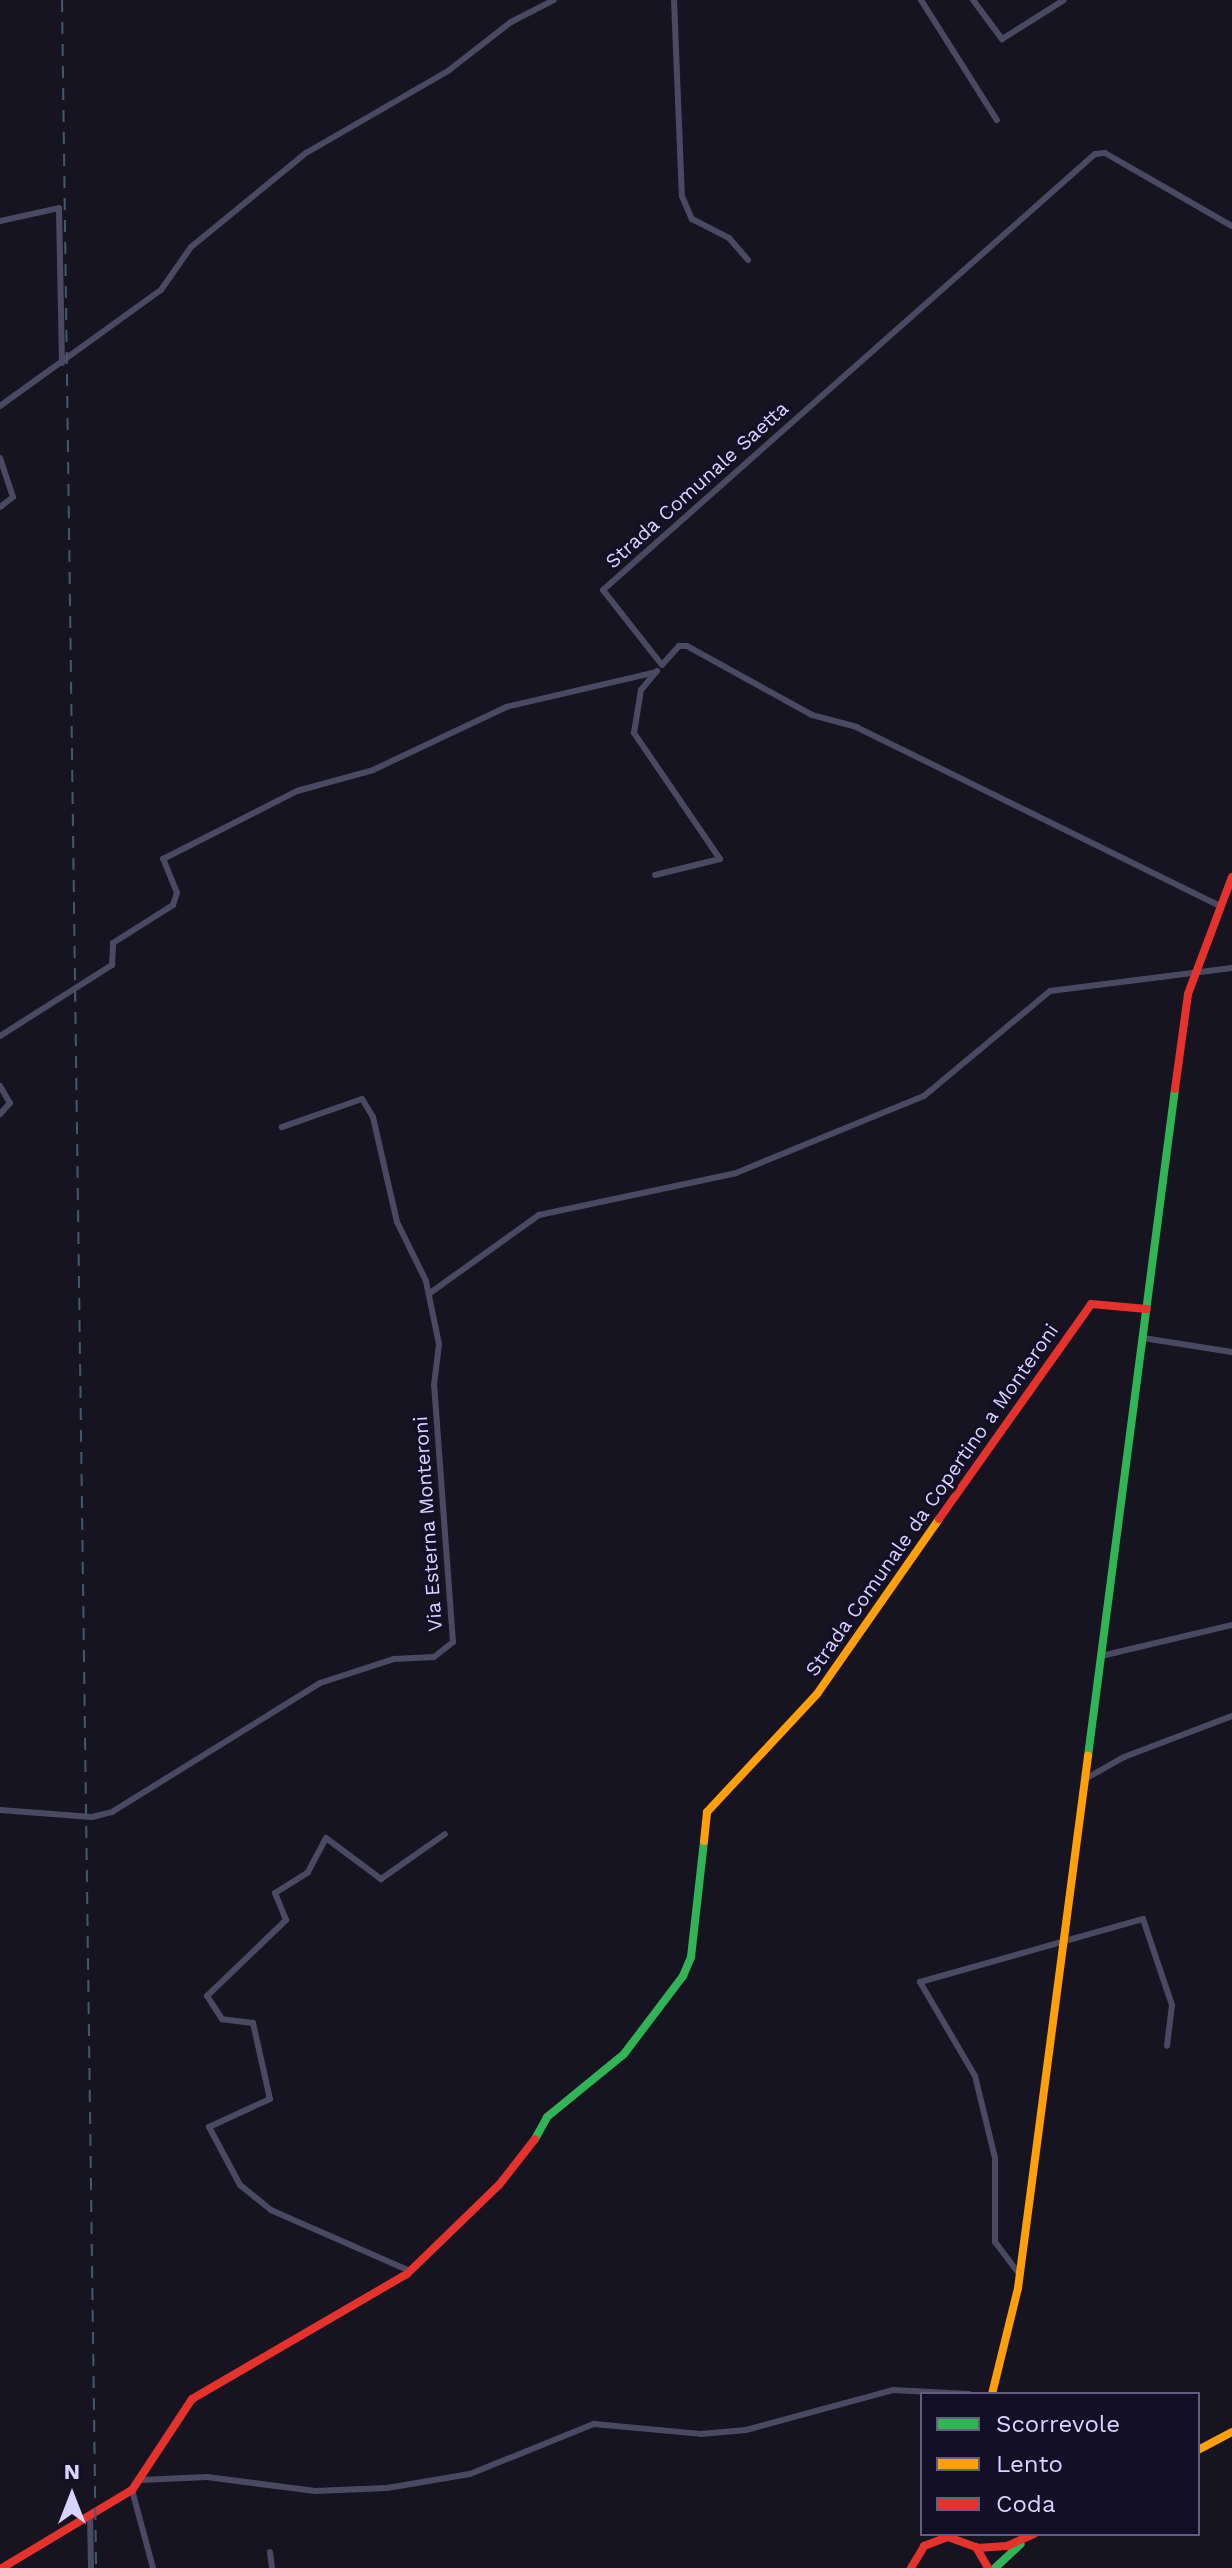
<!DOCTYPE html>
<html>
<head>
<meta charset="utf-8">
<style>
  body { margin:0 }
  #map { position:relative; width:1232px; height:2568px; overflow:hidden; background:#161421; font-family:"Work Sans",sans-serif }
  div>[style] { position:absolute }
  .street>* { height:6px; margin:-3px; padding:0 3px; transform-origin:3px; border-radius:3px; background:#4a4962 }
  .fast>* { height:8px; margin:-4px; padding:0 4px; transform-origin:4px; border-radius:4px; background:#30b455 }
  .slow>* { height:8px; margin:-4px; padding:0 4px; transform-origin:4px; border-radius:4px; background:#ff9f0a }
  .jam>* { height:8px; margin:-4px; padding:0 4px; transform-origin:4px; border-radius:4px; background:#e5322d }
  .rail>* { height:2px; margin-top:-1px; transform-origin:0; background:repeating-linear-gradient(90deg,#43596b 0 12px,transparent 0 22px) }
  span { translate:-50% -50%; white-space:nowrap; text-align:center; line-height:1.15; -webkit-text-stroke:6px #130f26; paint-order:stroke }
  .street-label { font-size:20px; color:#d9d4ff }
  .legend { position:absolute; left:920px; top:2392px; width:280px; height:144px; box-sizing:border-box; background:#130f26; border:2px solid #625e7d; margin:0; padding:10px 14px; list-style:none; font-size:24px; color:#d9d4ff }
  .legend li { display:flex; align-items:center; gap:16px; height:40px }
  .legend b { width:40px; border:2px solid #625e7d }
  .north { position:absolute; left:32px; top:2456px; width:80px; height:80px; -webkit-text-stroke:6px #130f26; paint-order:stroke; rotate:0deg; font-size:22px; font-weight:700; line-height:32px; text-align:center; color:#d9d4ff }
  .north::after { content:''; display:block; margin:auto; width:28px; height:36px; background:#d9d4ff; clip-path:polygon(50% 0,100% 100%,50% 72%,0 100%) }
</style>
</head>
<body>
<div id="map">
  <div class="street">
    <i style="left:674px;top:0;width:196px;rotate:87.7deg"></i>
    <i style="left:682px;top:196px;width:25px;rotate:67deg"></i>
    <i style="left:692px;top:219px;width:42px;rotate:27.2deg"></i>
    <i style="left:729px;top:238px;width:29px;rotate:49deg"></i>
    <i style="left:921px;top:0;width:142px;rotate:57.7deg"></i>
    <i style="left:973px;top:0;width:49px;rotate:53.4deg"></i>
    <i style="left:1002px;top:39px;width:73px;rotate:-32.2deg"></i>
    <i style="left:0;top:221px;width:60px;rotate:-12.4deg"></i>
    <i style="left:59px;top:208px;width:155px;rotate:88.9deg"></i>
    <i style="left:0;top:406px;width:198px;rotate:-35.8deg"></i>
    <i style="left:161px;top:290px;width:52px;rotate:-55.1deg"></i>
    <i style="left:191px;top:247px;width:149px;rotate:-39.3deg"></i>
    <i style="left:306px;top:153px;width:164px;rotate:-30deg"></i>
    <i style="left:448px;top:71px;width:80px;rotate:-37.9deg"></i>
    <i style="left:511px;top:22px;width:48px;rotate:-27.1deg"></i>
    <i style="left:0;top:458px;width:41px;rotate:71.6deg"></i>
    <i style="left:13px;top:497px;width:16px;rotate:142deg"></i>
    <i style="left:655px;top:875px;width:67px;rotate:-13.8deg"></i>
    <i style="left:720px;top:859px;width:153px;rotate:-124.3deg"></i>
    <i style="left:634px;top:733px;width:44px;rotate:-80.8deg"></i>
    <i style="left:641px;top:690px;width:25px;rotate:-50deg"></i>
    <i style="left:1220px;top:906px;width:405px;rotate:-153.8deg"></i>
    <i style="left:857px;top:727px;width:47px;rotate:-165.1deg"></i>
    <i style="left:812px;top:715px;width:143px;rotate:-151.1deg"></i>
    <i style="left:687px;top:646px;width:8px;rotate:180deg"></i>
    <i style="left:679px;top:646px;width:25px;rotate:132deg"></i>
    <i style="left:662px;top:665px;width:95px;rotate:-128.2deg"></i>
    <i style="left:603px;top:590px;width:657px;rotate:-41.55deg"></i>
    <i style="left:1095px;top:154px;width:10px;rotate:-6deg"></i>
    <i style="left:1105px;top:153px;width:146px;rotate:29.9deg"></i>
    <i style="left:0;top:1036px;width:133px;rotate:-32.4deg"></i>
    <i style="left:112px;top:965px;width:22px;rotate:-87deg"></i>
    <i style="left:113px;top:943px;width:71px;rotate:-32.3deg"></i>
    <i style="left:173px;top:905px;width:13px;rotate:-72deg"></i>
    <i style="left:177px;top:893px;width:37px;rotate:-112deg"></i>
    <i style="left:163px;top:859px;width:150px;rotate:-26.9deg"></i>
    <i style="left:297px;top:791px;width:79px;rotate:-15.4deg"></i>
    <i style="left:373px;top:770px;width:147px;rotate:-25.3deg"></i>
    <i style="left:506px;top:707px;width:154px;rotate:-13.1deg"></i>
    <i style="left:0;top:1086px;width:20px;rotate:60deg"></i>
    <i style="left:10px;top:1103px;width:15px;rotate:132deg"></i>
    <i style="left:430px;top:1293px;width:134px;rotate:-35.6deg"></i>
    <i style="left:539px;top:1215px;width:201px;rotate:-12deg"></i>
    <i style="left:736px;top:1173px;width:203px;rotate:-22.3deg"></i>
    <i style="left:924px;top:1096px;width:164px;rotate:-39.8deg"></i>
    <i style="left:1050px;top:991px;width:183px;rotate:-7.2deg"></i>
    <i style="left:1143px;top:1338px;width:90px;rotate:8.9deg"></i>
    <i style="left:1101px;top:1656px;width:135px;rotate:-13.3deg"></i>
    <i style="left:1085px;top:1779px;width:45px;rotate:-29.4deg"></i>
    <i style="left:1124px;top:1757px;width:116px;rotate:-20.8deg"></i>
    <i style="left:0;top:1810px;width:92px;rotate:4.4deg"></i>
    <i style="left:92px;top:1817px;width:21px;rotate:-14deg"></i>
    <i style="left:112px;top:1812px;width:245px;rotate:-31.8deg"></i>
    <i style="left:320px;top:1683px;width:78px;rotate:-18deg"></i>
    <i style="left:394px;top:1659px;width:40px;rotate:-2.9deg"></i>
    <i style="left:434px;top:1657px;width:24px;rotate:-38deg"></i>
    <i style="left:453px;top:1642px;width:258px;rotate:-94.2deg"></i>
    <i style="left:434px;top:1385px;width:41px;rotate:-83deg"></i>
    <i style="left:439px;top:1344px;width:64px;rotate:-101.7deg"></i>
    <i style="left:426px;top:1281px;width:66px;rotate:-116.2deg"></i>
    <i style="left:397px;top:1222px;width:108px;rotate:-102.9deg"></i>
    <i style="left:373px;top:1117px;width:21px;rotate:-121deg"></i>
    <i style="left:362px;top:1099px;width:85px;rotate:160.7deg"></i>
    <i style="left:410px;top:2271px;width:152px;rotate:-156.3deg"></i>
    <i style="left:271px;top:2210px;width:40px;rotate:-141deg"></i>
    <i style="left:240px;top:2185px;width:66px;rotate:-118.1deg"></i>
    <i style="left:209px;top:2127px;width:67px;rotate:-24.7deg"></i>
    <i style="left:270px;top:2099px;width:78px;rotate:-102.6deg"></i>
    <i style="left:253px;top:2023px;width:31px;rotate:-173deg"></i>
    <i style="left:222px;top:2019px;width:27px;rotate:-123deg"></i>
    <i style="left:207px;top:1996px;width:110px;rotate:-43.9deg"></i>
    <i style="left:286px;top:1920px;width:29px;rotate:-112deg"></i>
    <i style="left:275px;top:1893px;width:39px;rotate:-32deg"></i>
    <i style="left:308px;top:1872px;width:38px;rotate:-62deg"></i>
    <i style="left:326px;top:1838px;width:69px;rotate:36.7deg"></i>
    <i style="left:381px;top:1879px;width:78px;rotate:-35.1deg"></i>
    <i style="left:1020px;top:2275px;width:41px;rotate:-127.1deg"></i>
    <i style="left:995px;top:2242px;width:84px;rotate:-90deg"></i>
    <i style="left:995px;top:2158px;width:84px;rotate:-103.7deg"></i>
    <i style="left:975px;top:2076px;width:109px;rotate:-120.3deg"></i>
    <i style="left:920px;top:1982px;width:232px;rotate:-15.8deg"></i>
    <i style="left:1143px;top:1919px;width:91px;rotate:71.4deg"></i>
    <i style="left:1172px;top:2005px;width:41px;rotate:97deg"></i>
    <i style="left:140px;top:2480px;width:67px;rotate:-2.6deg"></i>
    <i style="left:207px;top:2477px;width:109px;rotate:7.4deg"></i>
    <i style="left:315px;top:2491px;width:72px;rotate:-2.4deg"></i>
    <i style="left:387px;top:2488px;width:84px;rotate:-9.6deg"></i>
    <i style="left:470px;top:2474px;width:134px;rotate:-22deg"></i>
    <i style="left:594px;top:2424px;width:107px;rotate:5.3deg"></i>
    <i style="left:701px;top:2434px;width:45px;rotate:-5.1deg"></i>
    <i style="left:746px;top:2430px;width:152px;rotate:-15.2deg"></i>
    <i style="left:893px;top:2390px;width:76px;rotate:3deg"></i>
    <i style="left:132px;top:2490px;width:81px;rotate:74.9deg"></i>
    <i style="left:90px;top:2515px;width:53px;rotate:88.9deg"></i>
    <i style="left:270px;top:2552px;width:16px;rotate:83deg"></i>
  </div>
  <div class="fast">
    <i style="left:1088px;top:1756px;width:673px;rotate:-82.57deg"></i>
    <i style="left:535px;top:2139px;width:25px;rotate:-61deg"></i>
    <i style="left:547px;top:2117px;width:99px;rotate:-39.3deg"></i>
    <i style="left:624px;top:2054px;width:98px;rotate:-52.9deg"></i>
    <i style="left:683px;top:1976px;width:21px;rotate:-67deg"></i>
    <i style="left:691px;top:1957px;width:117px;rotate:-83.6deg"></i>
    <i style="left:995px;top:2568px;width:35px;rotate:-43deg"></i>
  </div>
  <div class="slow">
    <i style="left:704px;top:1841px;width:29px;rotate:-84deg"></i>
    <i style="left:707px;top:1812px;width:161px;rotate:-47deg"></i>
    <i style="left:817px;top:1694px;width:213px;rotate:-55.1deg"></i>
    <i style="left:992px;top:2394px;width:109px;rotate:-76.2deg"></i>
    <i style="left:1018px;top:2288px;width:537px;rotate:-82.5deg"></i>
    <i style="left:1198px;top:2450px;width:38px;rotate:-28deg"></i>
  </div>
  <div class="jam">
    <i style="left:1175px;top:1089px;width:96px;rotate:-82.2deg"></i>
    <i style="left:1188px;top:994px;width:125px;rotate:-69.4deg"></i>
    <i style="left:939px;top:1519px;width:263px;rotate:-54.7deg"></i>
    <i style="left:1091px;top:1304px;width:56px;rotate:5.1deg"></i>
    <i style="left:977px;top:2548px;width:30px;rotate:-4deg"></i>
    <i style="left:1007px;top:2546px;width:30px;rotate:-24deg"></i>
    <i style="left:2px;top:2568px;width:152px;rotate:-31deg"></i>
    <i style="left:132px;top:2490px;width:109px;rotate:-56.6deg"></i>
    <i style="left:192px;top:2399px;width:249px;rotate:-30.2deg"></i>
    <i style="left:407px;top:2274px;width:128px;rotate:-44.1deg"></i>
    <i style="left:499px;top:2185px;width:58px;rotate:-52deg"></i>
    <i style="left:911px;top:2568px;width:26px;rotate:-59deg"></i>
    <i style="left:924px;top:2546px;width:26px;rotate:-21deg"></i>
    <i style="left:948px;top:2537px;width:30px;rotate:20deg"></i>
    <i style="left:976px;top:2547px;width:24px;rotate:60deg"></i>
  </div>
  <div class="rail">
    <i style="left:62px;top:0;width:2568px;rotate:89.24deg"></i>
  </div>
  <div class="street-label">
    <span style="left:697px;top:485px;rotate:-42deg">Strada Comunale Saetta</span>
    <span style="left:932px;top:1500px;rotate:-55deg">Strada Comunale da Copertino a Monteroni</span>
    <span style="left:428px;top:1524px;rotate:-94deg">Via Esterna Monteroni</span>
  </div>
  <ul class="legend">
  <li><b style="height:10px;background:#30b455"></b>Scorrevole</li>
  <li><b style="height:10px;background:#ff9f0a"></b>Lento</li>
  <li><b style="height:10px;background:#e5322d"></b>Coda</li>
  </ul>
  <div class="north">N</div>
</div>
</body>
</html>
